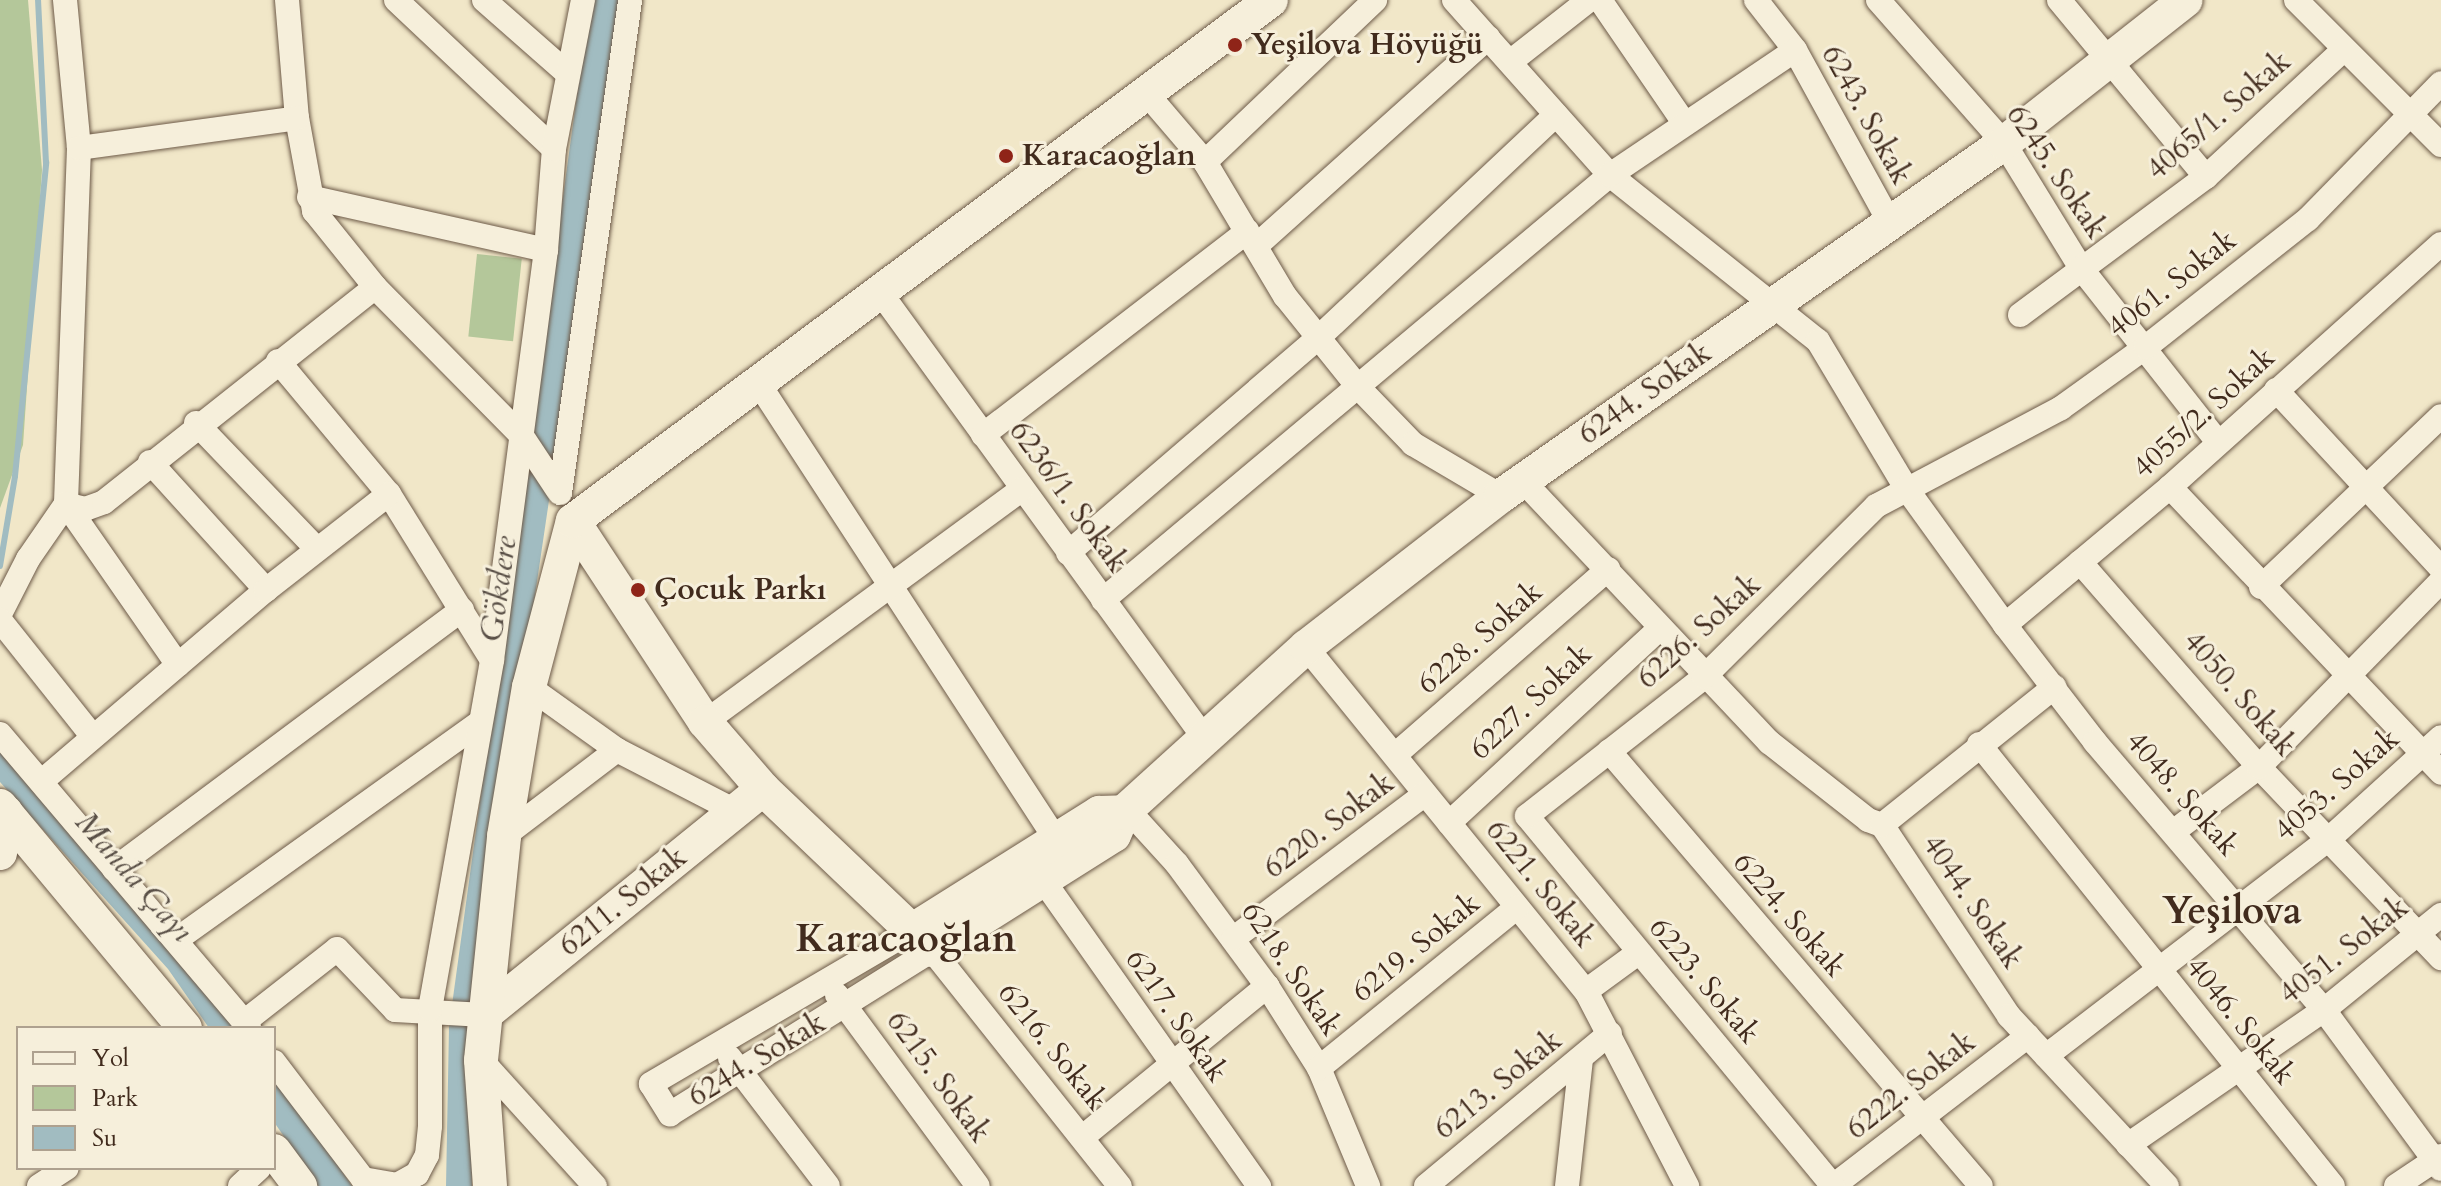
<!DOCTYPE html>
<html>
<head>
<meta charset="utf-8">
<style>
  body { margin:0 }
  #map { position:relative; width:2441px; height:1186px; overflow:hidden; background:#f1e7c8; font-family:Cardo,serif }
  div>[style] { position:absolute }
  .green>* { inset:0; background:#b4c79a; transform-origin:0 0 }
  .water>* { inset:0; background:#a1bcc1 }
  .stream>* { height:6px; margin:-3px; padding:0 3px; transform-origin:3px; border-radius:3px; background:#a1bcc1 }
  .roads { filter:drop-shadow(0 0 2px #6d5a48) drop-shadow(0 0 2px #6d5a48) }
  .street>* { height:24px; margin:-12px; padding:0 12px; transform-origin:12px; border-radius:12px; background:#f6efdb }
  .secondary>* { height:34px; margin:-17px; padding:0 17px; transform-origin:17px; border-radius:17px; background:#f6efdb }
  .dots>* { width:22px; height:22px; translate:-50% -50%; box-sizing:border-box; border:4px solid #f6efdb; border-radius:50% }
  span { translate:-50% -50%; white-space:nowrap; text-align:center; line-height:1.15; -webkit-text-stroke:6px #f6efdb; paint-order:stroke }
  .poi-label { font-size:30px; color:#412b1d; font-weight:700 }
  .left { translate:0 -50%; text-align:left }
  .street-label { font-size:30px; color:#412b1d }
  .water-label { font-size:32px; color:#594f46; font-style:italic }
  .district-label { font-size:38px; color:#412b1d; font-weight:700 }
  .legend { position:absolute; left:16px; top:1026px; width:260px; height:144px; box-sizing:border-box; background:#f6efdb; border:2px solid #aea18f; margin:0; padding:10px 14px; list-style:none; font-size:24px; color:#412b1d }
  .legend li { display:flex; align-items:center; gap:16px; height:40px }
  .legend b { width:40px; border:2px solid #aea18f }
</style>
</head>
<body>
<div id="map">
  <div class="green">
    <i style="clip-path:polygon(0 0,28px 0,42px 170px,23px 445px,0 508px)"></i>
    <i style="left:477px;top:254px;width:45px;height:83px;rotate:6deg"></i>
  </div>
  <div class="water">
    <i style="clip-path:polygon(590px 0,623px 0,471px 1028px,472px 1186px,446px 1186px,449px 1027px)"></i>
    <i style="clip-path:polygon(0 743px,244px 1028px,209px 1028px,168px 969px,0 782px)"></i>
    <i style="clip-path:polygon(274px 1071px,352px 1186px,318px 1186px,274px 1122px)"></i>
  </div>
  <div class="stream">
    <i style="left:0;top:566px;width:91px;rotate:-80.5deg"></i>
    <i style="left:15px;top:476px;width:315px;rotate:-84.3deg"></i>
    <i style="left:46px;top:163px;width:163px;rotate:-92.8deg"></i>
  </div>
  <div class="roads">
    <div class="street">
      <i style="left:65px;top:0;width:149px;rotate:84.6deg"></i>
      <i style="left:79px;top:148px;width:356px;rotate:92.1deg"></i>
      <i style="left:66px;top:504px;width:196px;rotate:55.2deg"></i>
      <i style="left:287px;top:0;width:118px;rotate:85.2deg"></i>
      <i style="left:297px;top:118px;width:95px;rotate:79.6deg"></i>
      <i style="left:314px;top:211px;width:97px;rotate:51.2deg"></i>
      <i style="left:375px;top:287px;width:209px;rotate:45.4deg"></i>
      <i style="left:522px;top:436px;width:64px;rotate:56.6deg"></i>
      <i style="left:396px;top:0;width:217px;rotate:43.3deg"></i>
      <i style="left:484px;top:0;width:109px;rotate:41.3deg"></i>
      <i style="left:1454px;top:0;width:234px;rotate:48.3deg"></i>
      <i style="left:1610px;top:175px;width:266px;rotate:38.6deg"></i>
      <i style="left:1818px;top:341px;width:171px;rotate:59.1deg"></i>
      <i style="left:1906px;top:488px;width:169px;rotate:54.1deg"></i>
      <i style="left:2005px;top:625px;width:148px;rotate:52.4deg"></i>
      <i style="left:2095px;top:742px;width:353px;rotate:49.5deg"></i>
      <i style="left:2324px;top:1010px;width:197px;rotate:53.7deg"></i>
      <i style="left:1600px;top:0;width:150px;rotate:55.6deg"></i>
      <i style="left:1756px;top:0;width:63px;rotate:52deg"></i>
      <i style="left:1795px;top:50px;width:197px;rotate:61.2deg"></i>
      <i style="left:1878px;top:0;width:191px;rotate:48.6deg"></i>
      <i style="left:2004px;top:143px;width:147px;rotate:58.4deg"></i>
      <i style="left:2081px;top:268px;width:221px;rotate:51.8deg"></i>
      <i style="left:2059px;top:0;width:230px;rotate:50.3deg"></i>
      <i style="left:2296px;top:0;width:205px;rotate:45deg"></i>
      <i style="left:1510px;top:62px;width:100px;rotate:-38.1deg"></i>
      <i style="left:1147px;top:94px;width:89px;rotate:49.5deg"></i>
      <i style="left:1205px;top:162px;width:156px;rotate:59.2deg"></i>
      <i style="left:1285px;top:296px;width:118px;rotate:51.2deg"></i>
      <i style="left:1359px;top:388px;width:78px;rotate:46deg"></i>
      <i style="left:1413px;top:444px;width:102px;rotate:30.6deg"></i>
      <i style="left:79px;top:148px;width:220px;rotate:-7.8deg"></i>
      <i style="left:1205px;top:162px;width:235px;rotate:-43.6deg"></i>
      <i style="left:309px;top:197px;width:243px;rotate:12.6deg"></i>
      <i style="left:1256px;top:246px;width:312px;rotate:-41.9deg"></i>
      <i style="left:880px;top:292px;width:553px;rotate:53.98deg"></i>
      <i style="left:2020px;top:315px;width:232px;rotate:-36.6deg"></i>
      <i style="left:2206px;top:177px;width:187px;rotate:-42.8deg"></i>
      <i style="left:278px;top:361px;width:173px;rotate:50.2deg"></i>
      <i style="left:389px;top:494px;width:195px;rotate:58.2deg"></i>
      <i style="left:757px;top:381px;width:549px;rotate:56.89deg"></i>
      <i style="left:2276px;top:390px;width:243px;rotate:47.2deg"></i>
      <i style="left:196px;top:423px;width:175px;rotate:46.2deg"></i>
      <i style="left:983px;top:435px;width:334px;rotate:-37.6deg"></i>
      <i style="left:150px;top:462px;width:173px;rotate:47.8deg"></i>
      <i style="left:1523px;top:481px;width:359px;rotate:46.7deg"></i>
      <i style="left:1769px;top:742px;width:126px;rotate:38.2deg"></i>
      <i style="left:1868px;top:820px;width:15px;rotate:20deg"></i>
      <i style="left:1882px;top:825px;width:229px;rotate:56.4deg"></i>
      <i style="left:2009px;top:1016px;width:232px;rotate:47.1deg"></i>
      <i style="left:2170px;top:487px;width:394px;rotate:46.5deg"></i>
      <i style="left:560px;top:493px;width:498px;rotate:-81.9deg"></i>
      <i style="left:1068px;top:553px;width:327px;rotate:-40.7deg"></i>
      <i style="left:1316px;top:340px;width:329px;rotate:-43.2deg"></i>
      <i style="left:2080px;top:562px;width:272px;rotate:48.9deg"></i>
      <i style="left:2259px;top:767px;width:264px;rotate:46.4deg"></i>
      <i style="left:2261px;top:587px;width:248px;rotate:-43.5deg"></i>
      <i style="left:1103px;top:600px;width:662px;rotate:-39.97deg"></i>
      <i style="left:1610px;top:175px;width:223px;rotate:-34deg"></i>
      <i style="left:0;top:614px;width:62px;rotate:-63deg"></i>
      <i style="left:28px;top:559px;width:67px;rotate:-55.4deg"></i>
      <i style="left:66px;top:504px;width:20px;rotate:15deg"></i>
      <i style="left:85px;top:509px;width:20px;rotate:-20deg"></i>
      <i style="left:104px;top:502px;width:346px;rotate:-38.4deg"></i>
      <i style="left:0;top:620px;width:149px;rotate:51.5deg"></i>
      <i style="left:2005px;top:625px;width:215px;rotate:-39.9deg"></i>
      <i style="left:2170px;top:487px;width:364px;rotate:-41.9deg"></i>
      <i style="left:1306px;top:647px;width:444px;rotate:50.9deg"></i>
      <i style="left:1586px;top:991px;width:220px;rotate:62.6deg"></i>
      <i style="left:529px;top:687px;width:108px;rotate:35.6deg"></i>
      <i style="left:617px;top:750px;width:133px;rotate:27.3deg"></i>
      <i style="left:705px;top:722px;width:393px;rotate:-36.3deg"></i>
      <i style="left:0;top:734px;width:385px;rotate:49.7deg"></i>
      <i style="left:1979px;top:744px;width:566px;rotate:51.31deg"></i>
      <i style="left:1609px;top:751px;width:572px;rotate:49.46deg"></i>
      <i style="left:1395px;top:755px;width:283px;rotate:-41.1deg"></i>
      <i style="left:42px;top:781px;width:294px;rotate:-40.5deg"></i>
      <i style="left:266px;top:590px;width:156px;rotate:-38deg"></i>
      <i style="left:1127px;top:809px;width:74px;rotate:47.7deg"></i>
      <i style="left:1177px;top:864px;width:152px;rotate:53.6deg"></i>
      <i style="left:1267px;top:986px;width:97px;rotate:57.6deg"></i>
      <i style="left:1319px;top:1068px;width:128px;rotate:67.4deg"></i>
      <i style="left:1449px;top:823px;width:286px;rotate:-42.7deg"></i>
      <i style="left:1882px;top:825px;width:221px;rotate:-38.7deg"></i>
      <i style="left:2173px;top:832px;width:108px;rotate:-37.1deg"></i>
      <i style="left:2259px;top:767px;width:260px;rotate:-45.6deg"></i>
      <i style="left:504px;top:836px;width:142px;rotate:-37.3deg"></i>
      <i style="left:114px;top:869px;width:434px;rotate:-36.7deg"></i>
      <i style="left:1043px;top:880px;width:375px;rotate:54.8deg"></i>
      <i style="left:913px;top:930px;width:304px;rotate:149.6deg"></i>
      <i style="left:651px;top:1084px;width:36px;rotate:58deg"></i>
      <i style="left:670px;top:1114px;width:309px;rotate:-32deg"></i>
      <i style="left:932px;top:950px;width:302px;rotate:51.5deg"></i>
      <i style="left:1234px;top:938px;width:239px;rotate:-37deg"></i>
      <i style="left:176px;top:940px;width:373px;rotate:-35.6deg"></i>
      <i style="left:1586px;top:991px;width:64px;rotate:-36.2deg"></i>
      <i style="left:837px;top:995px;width:237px;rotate:53.6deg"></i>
      <i style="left:244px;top:1022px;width:118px;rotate:-38.1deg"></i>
      <i style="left:337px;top:949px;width:84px;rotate:46.4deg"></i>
      <i style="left:395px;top:1010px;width:89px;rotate:3.2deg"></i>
      <i style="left:2028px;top:1036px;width:246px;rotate:142.4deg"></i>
      <i style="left:1833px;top:1186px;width:480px;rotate:-129.6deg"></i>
      <i style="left:1527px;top:816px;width:225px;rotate:-38.1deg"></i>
      <i style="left:1704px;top:677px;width:243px;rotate:-44.8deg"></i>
      <i style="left:1876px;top:506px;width:209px;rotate:-27.9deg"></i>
      <i style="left:2061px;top:408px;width:105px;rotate:-35.7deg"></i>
      <i style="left:2146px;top:347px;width:206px;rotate:-38.3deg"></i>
      <i style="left:2308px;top:219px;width:190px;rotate:-45.6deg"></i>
      <i style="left:2046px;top:1056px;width:357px;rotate:-37.5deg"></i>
      <i style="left:2329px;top:839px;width:151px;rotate:-42.3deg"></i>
      <i style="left:730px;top:1058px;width:161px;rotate:52.6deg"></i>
      <i style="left:481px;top:1060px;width:170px;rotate:47.9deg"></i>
      <i style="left:274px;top:1062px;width:147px;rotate:52.7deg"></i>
      <i style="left:363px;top:1179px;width:35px;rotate:10deg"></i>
      <i style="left:397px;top:1185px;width:23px;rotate:-29deg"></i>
      <i style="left:417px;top:1174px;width:21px;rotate:-62deg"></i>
      <i style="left:427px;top:1155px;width:29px;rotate:-84deg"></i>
      <i style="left:430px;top:1126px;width:117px;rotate:-90deg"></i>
      <i style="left:430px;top:1009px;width:354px;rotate:-79.9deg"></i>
      <i style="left:492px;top:660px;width:414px;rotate:-82.5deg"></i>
      <i style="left:546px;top:250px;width:101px;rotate:-85.5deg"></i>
      <i style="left:554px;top:149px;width:152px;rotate:-79deg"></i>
      <i style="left:1319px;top:1068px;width:255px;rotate:-39.1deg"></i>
      <i style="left:1084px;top:1136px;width:237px;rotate:-39.3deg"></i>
      <i style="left:2128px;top:1145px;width:238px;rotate:-34.6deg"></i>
      <i style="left:2324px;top:1010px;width:151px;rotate:-39.1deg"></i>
      <i style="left:39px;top:1186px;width:33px;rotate:-33deg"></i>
      <i style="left:240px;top:1186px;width:26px;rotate:-43deg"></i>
      <i style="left:1426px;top:1186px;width:239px;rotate:-39.7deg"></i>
      <i style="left:1567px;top:1186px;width:128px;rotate:-83.7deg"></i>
      <i style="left:2396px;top:1186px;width:54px;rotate:-33.7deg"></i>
    </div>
    <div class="secondary">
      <i style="left:573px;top:521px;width:240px;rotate:56.7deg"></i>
      <i style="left:705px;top:722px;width:89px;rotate:49.1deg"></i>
      <i style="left:763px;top:789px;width:233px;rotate:43.6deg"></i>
      <i style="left:932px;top:950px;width:215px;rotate:-32.3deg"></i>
      <i style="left:1114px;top:835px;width:25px;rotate:-67deg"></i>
      <i style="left:1124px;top:812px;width:246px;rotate:-42.2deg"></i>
      <i style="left:1306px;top:647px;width:247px;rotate:-37.8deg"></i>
      <i style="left:1501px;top:496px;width:615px;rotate:-35.06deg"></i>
      <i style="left:2004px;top:143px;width:231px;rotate:-38.2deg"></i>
      <i style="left:0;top:806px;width:289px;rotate:50.2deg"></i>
      <i style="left:0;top:853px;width:41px;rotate:-81.7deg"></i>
      <i style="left:913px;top:930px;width:220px;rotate:-32.2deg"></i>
      <i style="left:1099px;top:813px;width:25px;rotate:-2deg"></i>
      <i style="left:484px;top:1015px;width:359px;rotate:-39deg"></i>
      <i style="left:274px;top:1151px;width:44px;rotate:53.4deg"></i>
      <i style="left:490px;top:1186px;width:126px;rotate:-94.1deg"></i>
      <i style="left:481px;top:1060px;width:225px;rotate:-84.1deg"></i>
      <i style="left:504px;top:836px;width:151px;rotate:-80.5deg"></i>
      <i style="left:529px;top:687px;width:172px;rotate:-75.2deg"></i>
      <i style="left:573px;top:521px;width:871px;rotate:-36.74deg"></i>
    </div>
  </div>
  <div class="dots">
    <i style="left:1235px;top:45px;background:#8f2418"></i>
    <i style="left:1006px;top:156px;background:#8f2418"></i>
    <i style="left:638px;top:590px;background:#8f2418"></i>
  </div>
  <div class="poi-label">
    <span class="left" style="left:1251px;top:45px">Yeşilova Höyüğü</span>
    <span class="left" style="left:1022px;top:156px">Karacaoğlan</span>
    <span class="left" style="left:654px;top:590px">Çocuk Parkı</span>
  </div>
  <div class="street-label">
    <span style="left:1866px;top:115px;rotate:61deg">6243. Sokak</span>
    <span style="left:2219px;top:116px;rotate:-41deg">4065/1. Sokak</span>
    <span style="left:2056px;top:172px;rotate:56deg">6245. Sokak</span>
    <span style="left:2172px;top:284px;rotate:-38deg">4061. Sokak</span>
    <span style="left:1645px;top:394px;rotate:-35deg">6244. Sokak</span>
    <span style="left:2204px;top:413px;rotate:-42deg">4055/2. Sokak</span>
    <span style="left:1068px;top:497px;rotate:54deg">6236/1. Sokak</span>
    <span style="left:1699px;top:632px;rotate:-42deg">6226. Sokak</span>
    <span style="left:1480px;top:638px;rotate:-41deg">6228. Sokak</span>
    <span style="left:2239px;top:694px;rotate:49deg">4050. Sokak</span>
    <span style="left:1531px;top:702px;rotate:-43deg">6227. Sokak</span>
    <span style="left:2337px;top:785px;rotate:-41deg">4053. Sokak</span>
    <span style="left:2182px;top:794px;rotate:49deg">4048. Sokak</span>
    <span style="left:1329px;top:826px;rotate:-37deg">6220. Sokak</span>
    <span style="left:1540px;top:884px;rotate:51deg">6221. Sokak</span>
    <span style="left:623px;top:902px;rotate:-39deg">6211. Sokak</span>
    <span style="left:1972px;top:902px;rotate:56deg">4044. Sokak</span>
    <span style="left:1789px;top:915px;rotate:49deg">6224. Sokak</span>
    <span style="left:1416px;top:948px;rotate:-39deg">6219. Sokak</span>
    <span style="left:2344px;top:951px;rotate:-38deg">4051. Sokak</span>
    <span style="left:1291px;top:969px;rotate:56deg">6218. Sokak</span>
    <span style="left:1704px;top:981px;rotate:50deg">6223. Sokak</span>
    <span style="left:1176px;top:1016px;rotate:55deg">6217. Sokak</span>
    <span style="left:2240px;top:1021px;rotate:51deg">4046. Sokak</span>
    <span style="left:1052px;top:1047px;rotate:51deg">6216. Sokak</span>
    <span style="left:757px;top:1060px;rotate:-31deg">6244. Sokak</span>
    <span style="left:938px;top:1077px;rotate:54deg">6215. Sokak</span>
    <span style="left:1498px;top:1085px;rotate:-39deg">6213. Sokak</span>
    <span style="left:1911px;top:1086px;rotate:-38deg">6222. Sokak</span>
  </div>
  <div class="water-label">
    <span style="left:499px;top:589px;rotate:-82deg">Gökdere</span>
    <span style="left:134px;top:877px;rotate:49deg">Manda Çayı</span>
  </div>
  <div class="district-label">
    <span style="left:2232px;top:912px">Yeşilova</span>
    <span style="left:906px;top:940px">Karacaoğlan</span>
  </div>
  <ul class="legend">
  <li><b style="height:10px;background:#f6efdb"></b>Yol</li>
  <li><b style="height:22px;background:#b4c79a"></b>Park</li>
  <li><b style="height:22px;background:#a1bcc1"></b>Su</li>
  </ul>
</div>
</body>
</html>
